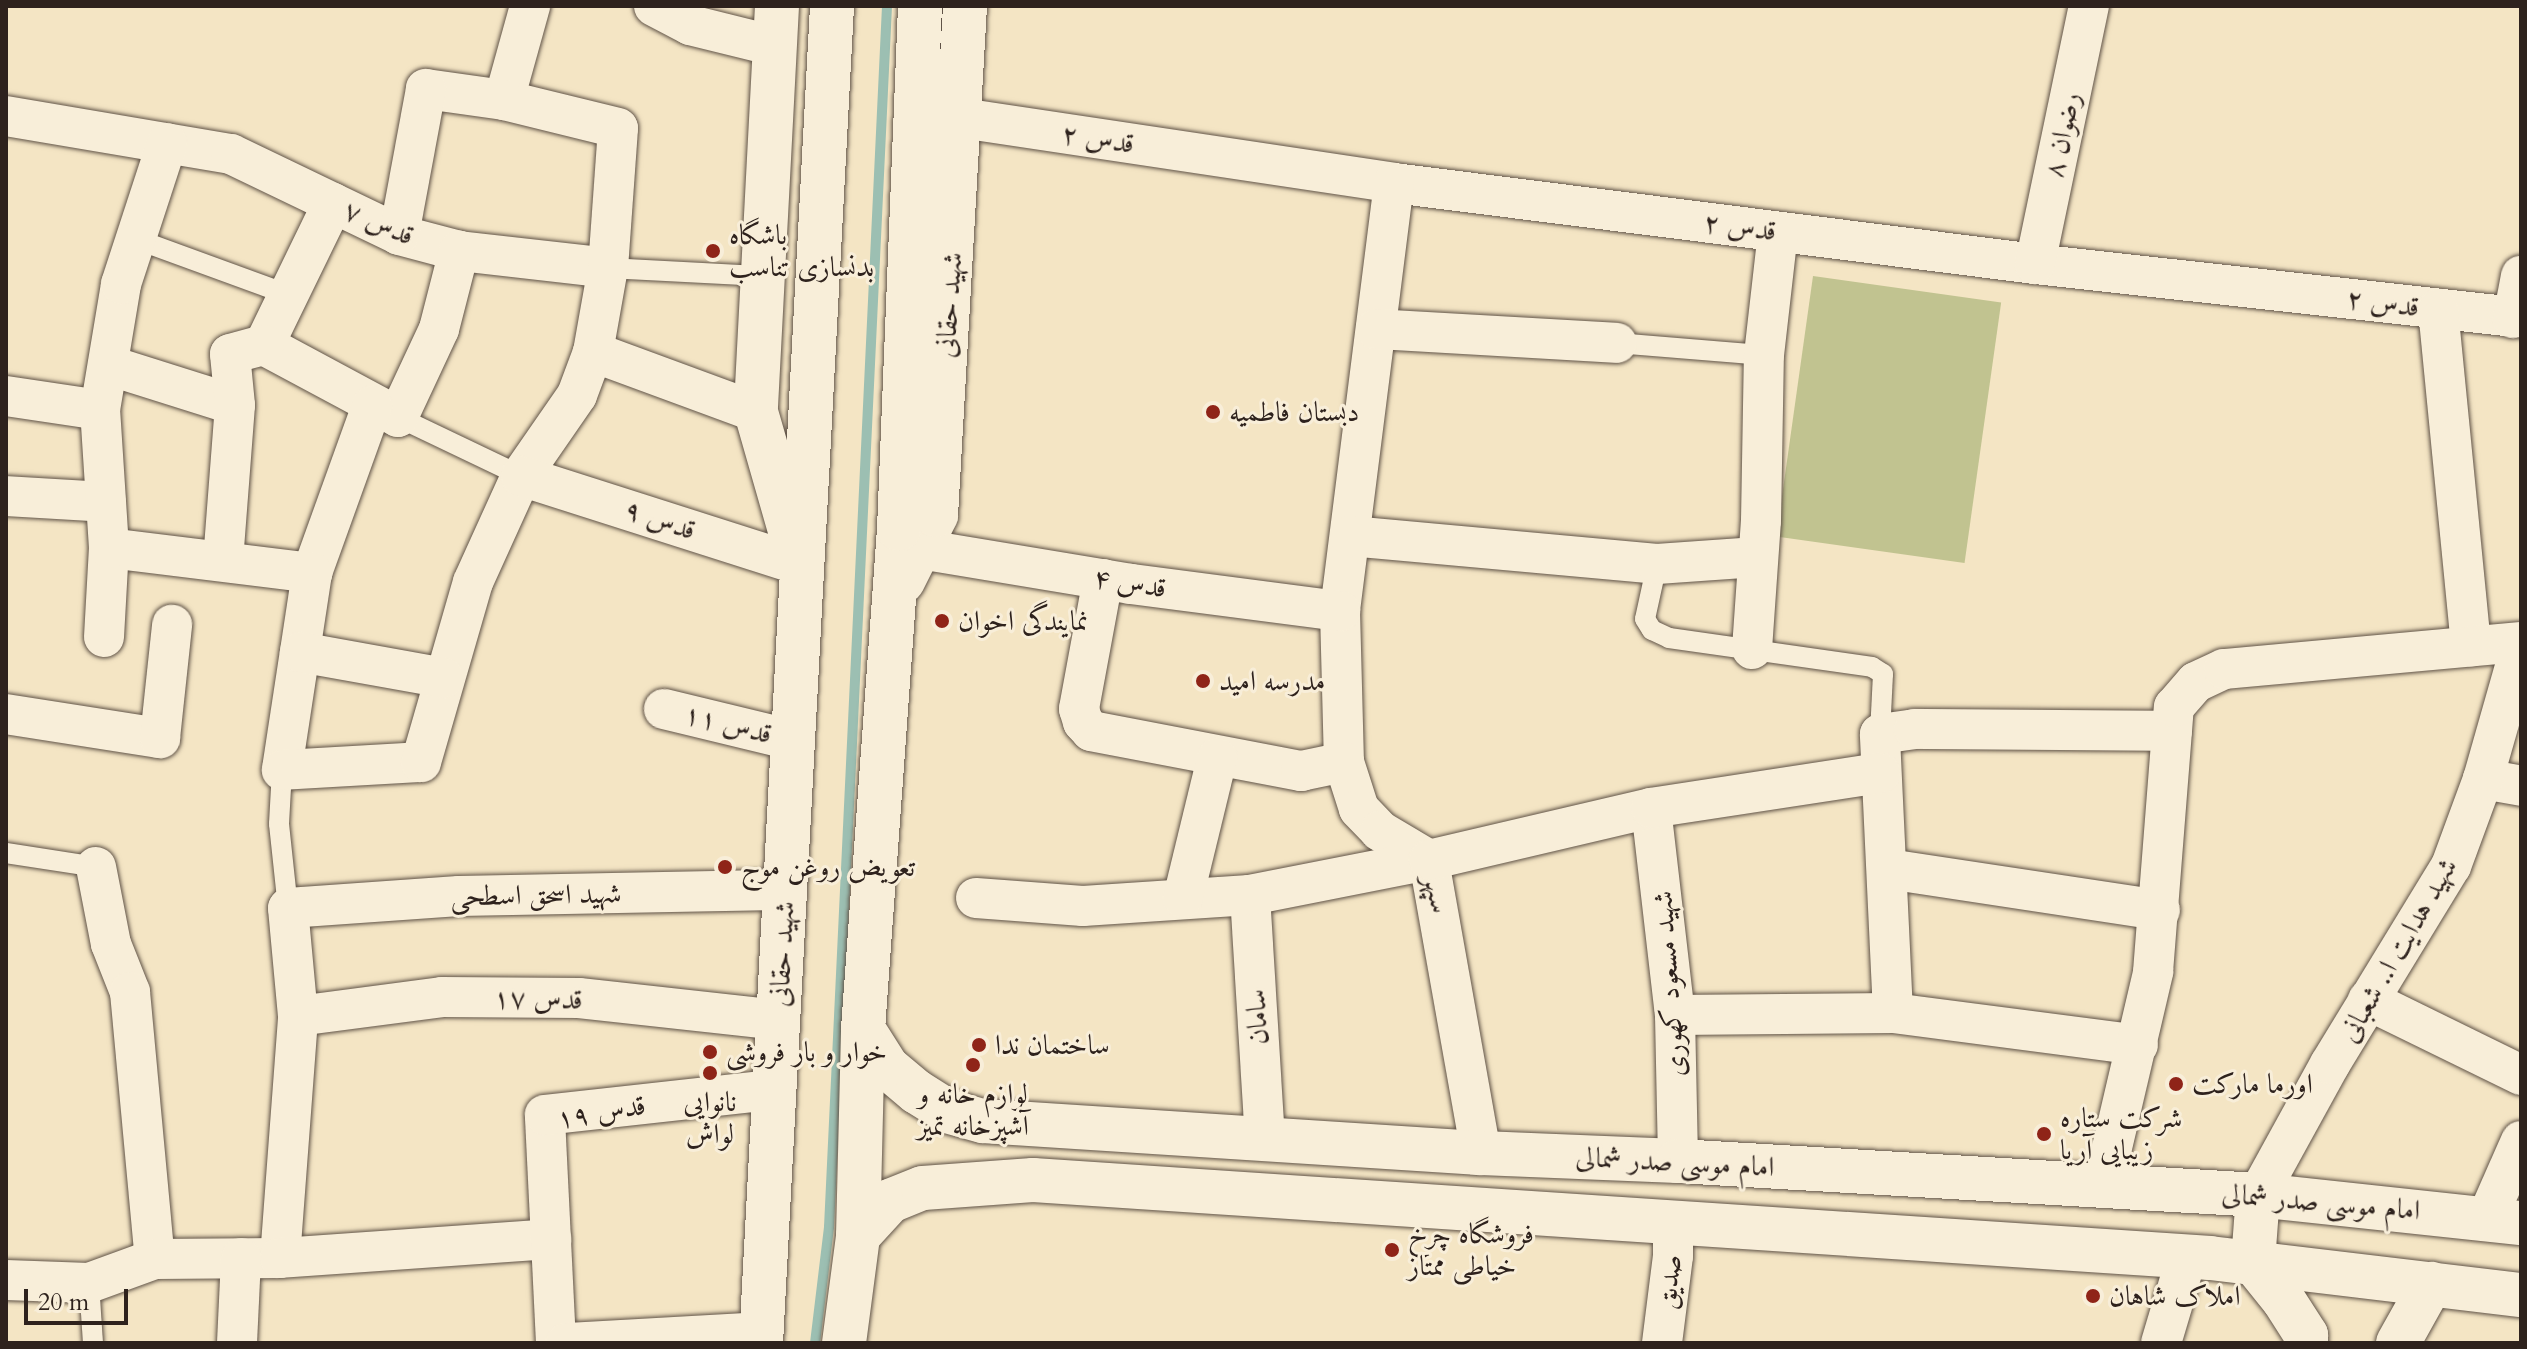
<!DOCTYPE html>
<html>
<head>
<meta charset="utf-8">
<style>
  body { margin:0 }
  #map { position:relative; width:2527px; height:1349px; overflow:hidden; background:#f4e5c4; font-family:Cardo,Amiri,serif }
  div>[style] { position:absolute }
  .green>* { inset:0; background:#c1c390; transform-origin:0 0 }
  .stream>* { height:10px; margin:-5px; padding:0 5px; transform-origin:5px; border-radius:5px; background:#9cbfb2 }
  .roads { filter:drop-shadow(0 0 2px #605347) drop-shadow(0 0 2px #605347) }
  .lane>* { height:20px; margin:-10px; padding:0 10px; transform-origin:10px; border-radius:10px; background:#f8eed9 }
  .street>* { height:40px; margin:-20px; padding:0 20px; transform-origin:20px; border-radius:20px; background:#f8eed9 }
  .secondary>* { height:44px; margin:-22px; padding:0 22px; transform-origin:22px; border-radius:22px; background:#f8eed9 }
  .dots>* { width:22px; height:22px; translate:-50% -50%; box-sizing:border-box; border:4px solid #f8eed9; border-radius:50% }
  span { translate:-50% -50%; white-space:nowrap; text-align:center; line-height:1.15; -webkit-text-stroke:6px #f8eed9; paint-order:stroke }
  .street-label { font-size:28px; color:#2e221d }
  .poi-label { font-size:28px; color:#2e221d }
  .left { translate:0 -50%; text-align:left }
  .frame { position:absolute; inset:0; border:8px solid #2e221d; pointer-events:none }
  .scale { position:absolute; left:24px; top:1289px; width:104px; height:36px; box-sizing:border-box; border:4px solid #2e221d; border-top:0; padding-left:10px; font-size:24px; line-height:28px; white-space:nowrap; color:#2e221d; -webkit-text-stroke:6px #f8eed9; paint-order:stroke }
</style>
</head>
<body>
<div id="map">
  <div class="green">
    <i style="left:1813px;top:276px;width:190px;height:263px;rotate:8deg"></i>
  </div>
  <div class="stream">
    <i style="left:815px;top:1343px;width:117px;rotate:-83.1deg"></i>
    <i style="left:829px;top:1227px;width:1222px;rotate:-87.28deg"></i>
  </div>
  <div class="roads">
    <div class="lane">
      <i style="left:136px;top:239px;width:163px;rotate:20.1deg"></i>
      <i style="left:608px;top:268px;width:155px;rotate:3deg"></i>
      <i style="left:1617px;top:343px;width:147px;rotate:4.7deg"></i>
      <i style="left:398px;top:417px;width:136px;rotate:25.6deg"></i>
      <i style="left:1657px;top:564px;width:56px;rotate:102.3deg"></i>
      <i style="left:1645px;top:619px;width:13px;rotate:58deg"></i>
      <i style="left:1652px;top:630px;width:19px;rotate:25deg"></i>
      <i style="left:1669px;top:638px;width:205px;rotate:8.1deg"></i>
      <i style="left:1872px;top:667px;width:13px;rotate:32deg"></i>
      <i style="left:1883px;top:674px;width:60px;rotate:92.9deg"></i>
      <i style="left:282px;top:770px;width:54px;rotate:93.2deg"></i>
      <i style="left:279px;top:824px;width:84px;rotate:83.9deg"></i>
      <i style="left:6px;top:853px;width:91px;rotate:8.8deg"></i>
      <i style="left:89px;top:1283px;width:60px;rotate:86.2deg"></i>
    </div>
    <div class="street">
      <i style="left:654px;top:6px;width:41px;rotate:27.8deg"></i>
      <i style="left:690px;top:25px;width:88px;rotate:13.9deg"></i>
      <i style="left:504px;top:100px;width:98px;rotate:-74.5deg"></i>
      <i style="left:6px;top:116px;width:228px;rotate:9.6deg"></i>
      <i style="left:231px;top:154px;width:187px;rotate:25.7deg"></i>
      <i style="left:399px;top:235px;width:62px;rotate:14.9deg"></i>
      <i style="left:459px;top:251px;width:150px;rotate:6.5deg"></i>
      <i style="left:961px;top:118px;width:438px;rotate:8.5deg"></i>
      <i style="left:1394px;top:183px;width:646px;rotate:7.2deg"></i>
      <i style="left:2035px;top:264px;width:489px;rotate:6.3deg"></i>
      <i style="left:1394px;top:183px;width:431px;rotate:97.2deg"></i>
      <i style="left:1340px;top:611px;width:151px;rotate:88.5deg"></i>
      <i style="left:1344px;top:762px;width:49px;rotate:72.3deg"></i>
      <i style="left:1359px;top:809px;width:30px;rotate:46deg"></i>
      <i style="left:1380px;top:831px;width:57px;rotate:30.6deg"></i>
      <i style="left:333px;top:203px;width:158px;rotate:115.9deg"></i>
      <i style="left:264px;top:345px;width:152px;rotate:28.2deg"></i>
      <i style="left:398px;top:417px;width:97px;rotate:-65deg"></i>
      <i style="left:439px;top:329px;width:81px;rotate:-75.6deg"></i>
      <i style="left:2035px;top:264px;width:264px;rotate:-78.2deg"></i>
      <i style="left:2438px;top:309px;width:339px;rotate:84.4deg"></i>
      <i style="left:2513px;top:318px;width:43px;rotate:-79.2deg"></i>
      <i style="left:1376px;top:329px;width:241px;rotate:3.3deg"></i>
      <i style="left:593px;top:352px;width:174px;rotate:20.2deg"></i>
      <i style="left:108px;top:365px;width:133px;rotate:17.5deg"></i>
      <i style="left:6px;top:396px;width:95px;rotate:8.5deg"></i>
      <i style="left:372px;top:406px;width:177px;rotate:109.8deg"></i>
      <i style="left:312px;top:573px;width:199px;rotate:98.7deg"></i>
      <i style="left:282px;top:770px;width:139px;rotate:-3.3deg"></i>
      <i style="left:421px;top:762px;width:187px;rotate:-73.9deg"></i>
      <i style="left:473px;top:582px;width:116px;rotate:-65.6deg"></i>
      <i style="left:521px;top:476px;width:98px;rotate:-55.3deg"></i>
      <i style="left:577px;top:395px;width:46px;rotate:-69.6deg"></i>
      <i style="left:593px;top:352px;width:85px;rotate:-79.9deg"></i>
      <i style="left:608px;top:268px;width:140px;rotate:-85.9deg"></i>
      <i style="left:618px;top:128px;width:117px;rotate:-166.2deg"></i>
      <i style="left:504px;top:100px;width:79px;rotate:-172deg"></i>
      <i style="left:426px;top:89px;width:148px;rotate:100.5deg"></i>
      <i style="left:521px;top:476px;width:293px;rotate:17.7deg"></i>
      <i style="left:6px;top:496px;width:100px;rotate:3.4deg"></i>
      <i style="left:1350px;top:536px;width:308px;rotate:5.2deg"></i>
      <i style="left:1657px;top:564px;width:100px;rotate:-4deg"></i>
      <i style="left:109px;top:548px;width:205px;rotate:7deg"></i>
      <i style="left:920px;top:549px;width:214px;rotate:9.4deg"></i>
      <i style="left:1131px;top:584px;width:211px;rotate:7.4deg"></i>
      <i style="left:223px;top:561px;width:156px;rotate:-85.6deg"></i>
      <i style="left:235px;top:405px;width:51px;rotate:-95.6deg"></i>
      <i style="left:230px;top:354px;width:35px;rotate:-15deg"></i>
      <i style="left:1103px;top:579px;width:132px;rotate:100.5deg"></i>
      <i style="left:1079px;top:709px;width:14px;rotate:73deg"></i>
      <i style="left:1083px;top:722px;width:12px;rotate:48deg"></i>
      <i style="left:1091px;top:731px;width:214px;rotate:10.8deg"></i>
      <i style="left:1301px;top:771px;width:44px;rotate:-11.8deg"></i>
      <i style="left:104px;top:637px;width:89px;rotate:-86.8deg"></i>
      <i style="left:109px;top:548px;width:138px;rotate:-93.7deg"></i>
      <i style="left:100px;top:410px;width:128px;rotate:-80.5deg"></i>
      <i style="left:121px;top:284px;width:148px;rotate:-71.9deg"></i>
      <i style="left:1752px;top:649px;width:128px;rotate:-86deg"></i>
      <i style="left:1761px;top:521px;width:166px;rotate:-89deg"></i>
      <i style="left:1764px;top:355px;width:124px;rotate:-83.5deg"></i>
      <i style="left:300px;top:652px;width:146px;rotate:10.2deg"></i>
      <i style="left:664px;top:709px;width:132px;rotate:13.6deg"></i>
      <i style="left:6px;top:714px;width:156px;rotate:8.9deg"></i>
      <i style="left:160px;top:738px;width:114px;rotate:-83.9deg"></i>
      <i style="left:2483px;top:779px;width:39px;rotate:10deg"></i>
      <i style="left:1651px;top:808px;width:208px;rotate:83.4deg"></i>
      <i style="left:1675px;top:1015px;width:146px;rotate:88.8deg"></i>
      <i style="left:96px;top:867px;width:78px;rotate:79deg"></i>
      <i style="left:111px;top:944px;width:52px;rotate:68.4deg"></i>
      <i style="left:130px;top:992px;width:268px;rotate:84.7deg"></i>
      <i style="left:1888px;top:869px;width:275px;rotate:8.6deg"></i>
      <i style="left:1250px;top:895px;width:243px;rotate:86.5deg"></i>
      <i style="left:976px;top:898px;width:107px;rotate:4.3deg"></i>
      <i style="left:1083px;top:906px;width:167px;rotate:-3.8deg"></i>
      <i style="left:1250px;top:895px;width:182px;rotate:-11.1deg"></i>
      <i style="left:1183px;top:898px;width:144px;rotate:-76.3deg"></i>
      <i style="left:2368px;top:1000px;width:170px;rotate:26.1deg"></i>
      <i style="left:1893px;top:1013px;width:279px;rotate:-92.7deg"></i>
      <i style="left:1880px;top:734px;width:34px;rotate:-8deg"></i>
      <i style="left:1914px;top:729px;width:258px;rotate:0.4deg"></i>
      <i style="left:1675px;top:1015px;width:218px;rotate:-0.5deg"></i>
      <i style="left:1893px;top:1013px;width:247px;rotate:7.4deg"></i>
      <i style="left:298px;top:1016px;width:145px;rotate:-7.5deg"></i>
      <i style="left:442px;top:997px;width:137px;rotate:0.4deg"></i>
      <i style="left:579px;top:998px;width:200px;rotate:6.3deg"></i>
      <i style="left:1481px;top:1153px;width:298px;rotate:-100.1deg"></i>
      <i style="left:1429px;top:860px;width:228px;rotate:-13.2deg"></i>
      <i style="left:1651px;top:808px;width:232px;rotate:-8.7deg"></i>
      <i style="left:2103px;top:1186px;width:220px;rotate:-76.8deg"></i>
      <i style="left:2153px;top:972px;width:266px;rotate:-85.5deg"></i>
      <i style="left:2174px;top:707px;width:33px;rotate:-49deg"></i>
      <i style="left:2196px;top:682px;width:31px;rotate:-25deg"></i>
      <i style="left:2224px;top:669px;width:298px;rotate:-5.2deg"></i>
      <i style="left:2258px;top:1195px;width:149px;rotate:-61.2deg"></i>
      <i style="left:2330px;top:1064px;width:232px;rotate:-58.6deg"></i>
      <i style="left:2451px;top:866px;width:93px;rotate:-69.8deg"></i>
      <i style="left:2483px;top:779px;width:138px;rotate:-74.1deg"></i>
      <i style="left:2487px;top:1218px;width:84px;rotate:-66.2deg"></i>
      <i style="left:280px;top:1258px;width:243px;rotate:-85.7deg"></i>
      <i style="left:298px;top:1016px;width:108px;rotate:-95.3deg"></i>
      <i style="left:288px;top:908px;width:171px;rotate:-4deg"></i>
      <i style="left:459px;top:896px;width:326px;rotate:-1.1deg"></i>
      <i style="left:6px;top:1280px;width:83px;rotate:2.1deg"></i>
      <i style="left:89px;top:1283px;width:70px;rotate:-20deg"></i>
      <i style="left:155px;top:1259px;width:125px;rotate:-0.5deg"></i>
      <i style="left:280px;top:1258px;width:272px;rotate:-4deg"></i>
      <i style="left:237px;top:1343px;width:85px;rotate:-87.3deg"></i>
      <i style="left:556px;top:1343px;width:228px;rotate:-92.8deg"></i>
      <i style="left:545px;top:1115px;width:229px;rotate:-6.3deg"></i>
      <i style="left:566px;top:1343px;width:196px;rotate:-3.2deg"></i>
      <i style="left:1662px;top:1343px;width:88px;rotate:-82.8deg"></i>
      <i style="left:1673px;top:1256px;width:34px;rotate:-90deg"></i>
      <i style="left:2161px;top:1343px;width:91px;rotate:-73.4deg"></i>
    </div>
    <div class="secondary">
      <i style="left:777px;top:6px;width:407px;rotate:93deg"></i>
      <i style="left:756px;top:412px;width:127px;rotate:74deg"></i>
      <i style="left:903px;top:581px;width:74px;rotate:-63.4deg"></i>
      <i style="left:936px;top:515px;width:510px;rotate:-86.74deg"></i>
      <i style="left:863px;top:1029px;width:45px;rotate:57.7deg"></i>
      <i style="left:887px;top:1067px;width:39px;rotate:40deg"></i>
      <i style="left:917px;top:1092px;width:36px;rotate:32deg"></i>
      <i style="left:947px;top:1111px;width:37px;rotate:16deg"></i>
      <i style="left:983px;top:1121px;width:499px;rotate:3.7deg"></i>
      <i style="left:1481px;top:1153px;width:197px;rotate:2.3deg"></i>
      <i style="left:1678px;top:1161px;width:581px;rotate:3.35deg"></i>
      <i style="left:2258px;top:1195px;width:264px;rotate:6.1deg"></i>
      <i style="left:2258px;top:1195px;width:67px;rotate:94.3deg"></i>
      <i style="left:2253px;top:1262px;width:48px;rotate:51deg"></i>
      <i style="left:2283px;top:1299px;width:43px;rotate:57.4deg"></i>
      <i style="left:2306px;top:1335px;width:8px;rotate:90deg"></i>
      <i style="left:858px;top:1236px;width:47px;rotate:-47.6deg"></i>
      <i style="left:890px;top:1201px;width:35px;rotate:-22deg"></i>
      <i style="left:923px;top:1188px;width:110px;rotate:-4.2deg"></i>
      <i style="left:1033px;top:1180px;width:1180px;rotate:3.79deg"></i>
      <i style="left:2210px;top:1258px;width:313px;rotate:6.8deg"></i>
      <i style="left:761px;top:1343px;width:1339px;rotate:-86.96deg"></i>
      <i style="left:844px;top:1343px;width:108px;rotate:-82.5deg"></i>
      <i style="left:858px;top:1236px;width:207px;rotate:-88.6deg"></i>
      <i style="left:863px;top:1029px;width:501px;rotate:-85.88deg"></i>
      <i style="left:899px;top:529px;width:523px;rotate:-87.7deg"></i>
      <i style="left:2398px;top:1343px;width:68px;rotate:-60.8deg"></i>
    </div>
  </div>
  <div class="dots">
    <i style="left:713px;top:251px;background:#8f2418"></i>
    <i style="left:1213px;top:412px;background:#8f2418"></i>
    <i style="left:942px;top:621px;background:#8f2418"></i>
    <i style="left:1203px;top:681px;background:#8f2418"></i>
    <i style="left:725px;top:867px;background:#8f2418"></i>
    <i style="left:979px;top:1045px;background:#8f2418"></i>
    <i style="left:710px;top:1052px;background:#8f2418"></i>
    <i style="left:973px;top:1065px;background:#8f2418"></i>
    <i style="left:710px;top:1073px;background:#8f2418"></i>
    <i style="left:2176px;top:1084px;background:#8f2418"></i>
    <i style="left:2044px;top:1134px;background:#8f2418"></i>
    <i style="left:1392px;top:1250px;background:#8f2418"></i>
    <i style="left:2093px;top:1296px;background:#8f2418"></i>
  </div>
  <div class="street-label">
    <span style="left:2062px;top:135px;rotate:-78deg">رضوان ۸</span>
    <span style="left:1098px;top:139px;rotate:8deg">قدس ۲</span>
    <span style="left:379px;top:223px;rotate:23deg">قدس ۷</span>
    <span style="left:1740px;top:227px;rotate:7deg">قدس ۲</span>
    <span style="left:2383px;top:303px;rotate:7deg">قدس ۲</span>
    <span style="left:949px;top:305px;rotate:-86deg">شهید حقانی</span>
    <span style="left:660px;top:520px;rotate:18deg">قدس ۹</span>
    <span style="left:1130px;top:583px;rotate:9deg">قدس ۴</span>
    <span style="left:728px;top:724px;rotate:14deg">قدس ۱۱</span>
    <span style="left:1437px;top:894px;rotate:78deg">سپهر</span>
    <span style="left:536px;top:895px;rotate:-1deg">شهید اسحق اسطحی</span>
    <span style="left:2398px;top:950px;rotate:-60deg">شهید هدایت ا.. شعبانی</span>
    <span style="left:782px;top:954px;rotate:-87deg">شهید حقانی</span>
    <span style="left:1669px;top:984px;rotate:-94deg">شهید مسعود کهوری</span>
    <span style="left:538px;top:999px;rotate:1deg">قدس ۱۷</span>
    <span style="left:1257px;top:1017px;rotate:-93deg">سامان</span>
    <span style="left:601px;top:1112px;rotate:-9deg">قدس ۱۹</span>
    <span style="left:1675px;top:1162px;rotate:3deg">امام موسی صدر شمالی</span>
    <span style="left:2321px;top:1202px;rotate:5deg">امام موسی صدر شمالی</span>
    <span style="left:1669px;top:1282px;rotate:-84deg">صدیق</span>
  </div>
  <div class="poi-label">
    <span class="left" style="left:729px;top:251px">باشگاه<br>بدنسازی تناسب</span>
    <span class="left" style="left:1229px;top:412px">دبستان فاطمیه</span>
    <span class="left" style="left:958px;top:621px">نمایندگی اخوان</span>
    <span class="left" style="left:1219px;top:681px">مدرسه امید</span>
    <span class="left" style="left:741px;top:867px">تعویض روغن موج</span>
    <span class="left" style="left:995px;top:1045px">ساختمان ندا</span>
    <span class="left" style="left:726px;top:1052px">خوار و بار فروشی</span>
    <span class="left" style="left:2192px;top:1084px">اورما مارکت</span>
    <span style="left:973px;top:1110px">لوازم خانه و<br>آشپزخانه تمیز</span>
    <span style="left:710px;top:1118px">نانوایی<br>لواش</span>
    <span class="left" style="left:2060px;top:1134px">شرکت ستاره<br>زیبایی آریا</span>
    <span class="left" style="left:1408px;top:1250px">فروشگاه چرخ<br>خیاطی ممتاز</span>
    <span class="left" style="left:2109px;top:1296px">املاک شاهان</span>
  </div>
  <div class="frame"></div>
  <div class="scale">20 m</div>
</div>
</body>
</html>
